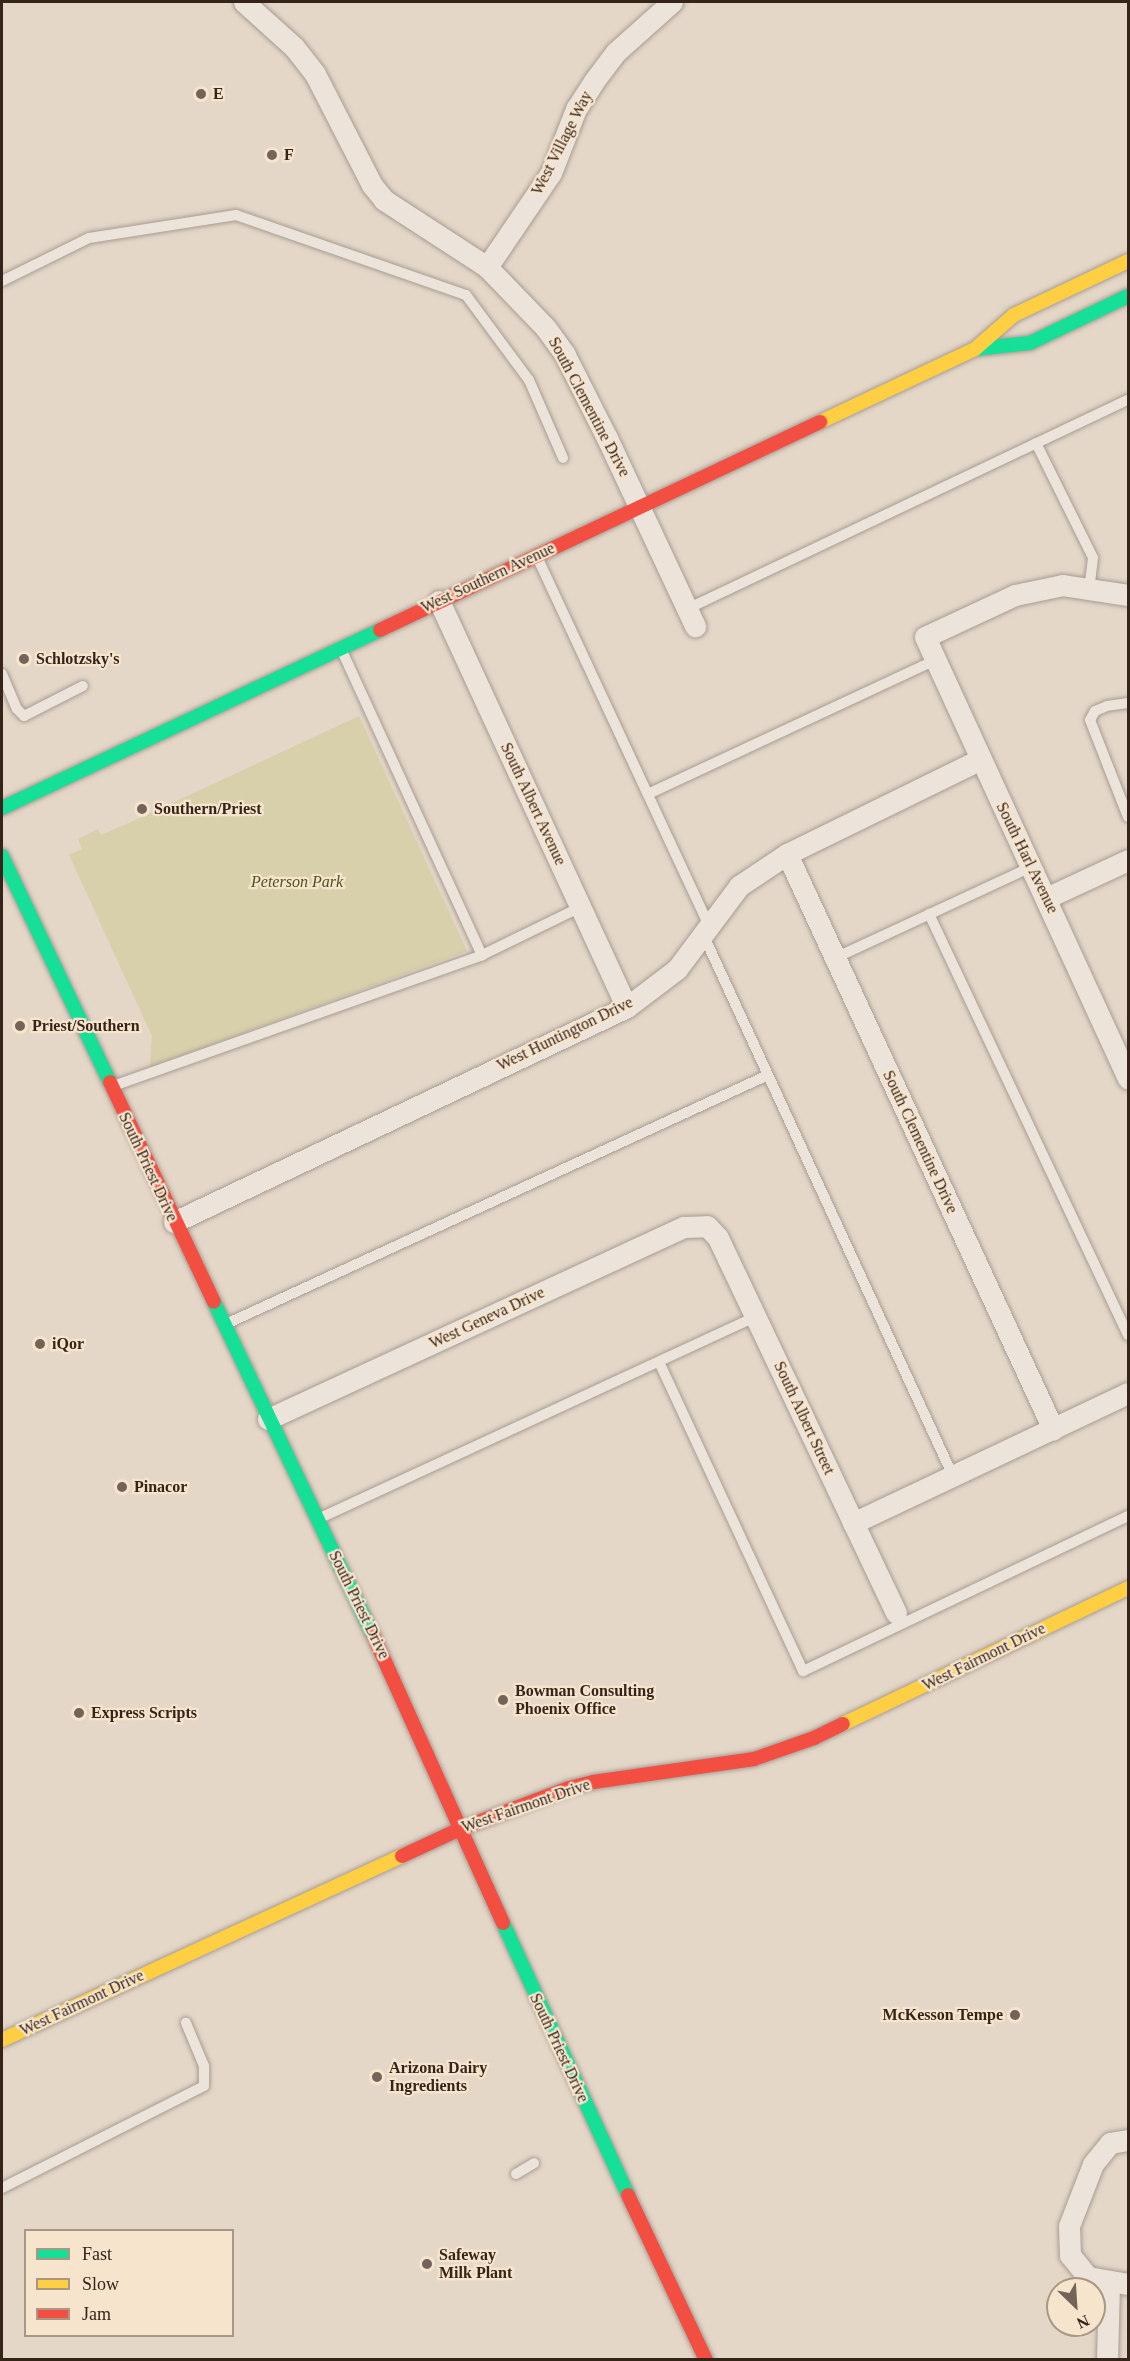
<!DOCTYPE html>
<html>
<head>
<meta charset="utf-8">
<style>
  body { margin:0 }
  #map { position:relative; width:1130px; height:2361px; overflow:hidden; background:#e4d7c8; font-family:"Times New Roman",serif }
  div>[style] { position:absolute }
  .green>* { inset:0; background:#d7d0aa }
  .roads { filter:drop-shadow(0 0 2px #a89c92) drop-shadow(0 0 2px #a89c92) }
  .lane>* { height:10px; margin:-5px; padding:0 5px; transform-origin:5px; border-radius:5px; background:#ece4db }
  .street>* { height:21px; margin:-10.5px; padding:0 10.5px; transform-origin:10.5px; border-radius:10.5px; background:#ece4db }
  .fast>* { height:14px; margin:-7px; padding:0 7px; transform-origin:7px; border-radius:7px; background:#16e098 }
  .slow>* { height:14px; margin:-7px; padding:0 7px; transform-origin:7px; border-radius:7px; background:#ffcf43 }
  .jam>* { height:14px; margin:-7px; padding:0 7px; transform-origin:7px; border-radius:7px; background:#f24e42 }
  .dots>* { width:16px; height:16px; translate:-50% -50%; box-sizing:border-box; border:3px solid #f6e4cd; border-radius:50% }
  span { translate:-50% -50%; white-space:nowrap; text-align:center; line-height:1.15; -webkit-text-stroke:4.5px #f6e4cd; paint-order:stroke }
  .poi-label { font-size:16px; color:#36241b; font-weight:700 }
  .left { translate:0 -50%; text-align:left }
  .right { translate:-100% -50%; text-align:right }
  .street-label { font-size:16px; color:#36241b }
  .park-label { font-size:16px; color:#4f5321; font-style:italic }
  .frame { position:absolute; inset:0; border:3px solid #36241b; pointer-events:none }
  .legend { position:absolute; left:24px; top:2229px; width:210px; height:108px; box-sizing:border-box; background:#f6e4cd; border:2px solid #a99786; margin:0; padding:8px 10px; list-style:none; font-size:18px; color:#36241b }
  .legend li { display:flex; align-items:center; gap:12px; height:30px }
  .legend b { width:30px; border:2px solid #a99786 }
  .north { position:absolute; left:1046px; top:2277px; width:60px; height:60px; box-sizing:border-box; background:#f6e4cd; border:2px solid #a99786; border-radius:50%; rotate:155deg; font-size:16px; font-weight:700; line-height:24px; text-align:center; color:#36241b }
  .north::after { content:''; display:block; margin:auto; width:21px; height:27px; background:#736358; clip-path:polygon(50% 0,100% 100%,50% 72%,0 100%) }
</style>
</head>
<body>
<div id="map">
  <div class="green">
    <i style="clip-path:polygon(359px 716px,467px 951px,150px 1067px,152px 1036px,69px 855px,82px 849px,78px 839px,98px 829px,101px 835px,142px 817px)"></i>
  </div>
  <div class="roads">
    <div class="lane">
      <i style="left:2px;top:281px;width:97px;rotate:-26.3deg"></i>
      <i style="left:89px;top:238px;width:149px;rotate:-8.9deg"></i>
      <i style="left:236px;top:215px;width:244px;rotate:19.2deg"></i>
      <i style="left:466px;top:295px;width:106px;rotate:53.5deg"></i>
      <i style="left:529px;top:380px;width:85px;rotate:66.4deg"></i>
      <i style="left:1036px;top:443px;width:128px;rotate:63.6deg"></i>
      <i style="left:1093px;top:558px;width:31px;rotate:97deg"></i>
      <i style="left:538px;top:559px;width:405px;rotate:65deg"></i>
      <i style="left:687px;top:609px;width:488px;rotate:-25.4deg"></i>
      <i style="left:342px;top:651px;width:335px;rotate:65.3deg"></i>
      <i style="left:2px;top:674px;width:38px;rotate:67deg"></i>
      <i style="left:17px;top:709px;width:10px;rotate:45deg"></i>
      <i style="left:24px;top:716px;width:66px;rotate:-27deg"></i>
      <i style="left:1128px;top:703px;width:21px;rotate:172deg"></i>
      <i style="left:1107px;top:706px;width:13px;rotate:157deg"></i>
      <i style="left:1095px;top:711px;width:10px;rotate:119deg"></i>
      <i style="left:1090px;top:720px;width:104px;rotate:68.6deg"></i>
      <i style="left:648px;top:794px;width:317px;rotate:-25deg"></i>
      <i style="left:929px;top:914px;width:466px;rotate:64.7deg"></i>
      <i style="left:703px;top:934px;width:597px;rotate:65.24deg"></i>
      <i style="left:835px;top:958px;width:216px;rotate:-24.9deg"></i>
      <i style="left:113px;top:1086px;width:392px;rotate:-19.5deg"></i>
      <i style="left:482px;top:955px;width:110px;rotate:-25.9deg"></i>
      <i style="left:226px;top:1324px;width:596px;rotate:-24.67deg"></i>
      <i style="left:659px;top:1362px;width:341px;rotate:65deg"></i>
      <i style="left:803px;top:1671px;width:360px;rotate:-25.5deg"></i>
      <i style="left:320px;top:1518px;width:480px;rotate:-24.8deg"></i>
      <i style="left:516px;top:2174px;width:21px;rotate:-31deg"></i>
      <i style="left:2px;top:2188px;width:226px;rotate:-26.8deg"></i>
      <i style="left:204px;top:2086px;width:20px;rotate:-90deg"></i>
      <i style="left:204px;top:2066px;width:47px;rotate:-112.7deg"></i>
    </div>
    <div class="street">
      <i style="left:244px;top:2px;width:67px;rotate:42deg"></i>
      <i style="left:294px;top:47px;width:34px;rotate:52deg"></i>
      <i style="left:315px;top:74px;width:125px;rotate:62.8deg"></i>
      <i style="left:372px;top:185px;width:19px;rotate:51deg"></i>
      <i style="left:384px;top:200px;width:123px;rotate:33deg"></i>
      <i style="left:487px;top:267px;width:83px;rotate:46deg"></i>
      <i style="left:545px;top:327px;width:34px;rotate:54deg"></i>
      <i style="left:565px;top:355px;width:93px;rotate:63.2deg"></i>
      <i style="left:607px;top:438px;width:208px;rotate:64.9deg"></i>
      <i style="left:487px;top:267px;width:114px;rotate:-55.8deg"></i>
      <i style="left:551px;top:173px;width:69px;rotate:-68.7deg"></i>
      <i style="left:576px;top:109px;width:33px;rotate:-57deg"></i>
      <i style="left:594px;top:81px;width:36px;rotate:-53deg"></i>
      <i style="left:616px;top:52px;width:75px;rotate:-41.8deg"></i>
      <i style="left:1128px;top:595px;width:66px;rotate:-171.3deg"></i>
      <i style="left:1063px;top:585px;width:49px;rotate:168.2deg"></i>
      <i style="left:1015px;top:595px;width:99px;rotate:155deg"></i>
      <i style="left:925px;top:637px;width:486px;rotate:65.3deg"></i>
      <i style="left:439px;top:601px;width:447px;rotate:65.2deg"></i>
      <i style="left:787px;top:854px;width:634px;rotate:65.17deg"></i>
      <i style="left:1046px;top:898px;width:90px;rotate:-24.9deg"></i>
      <i style="left:174px;top:1222px;width:501px;rotate:-25.39deg"></i>
      <i style="left:627px;top:1007px;width:63px;rotate:-37.2deg"></i>
      <i style="left:677px;top:969px;width:104px;rotate:-53.2deg"></i>
      <i style="left:739px;top:886px;width:58px;rotate:-33.7deg"></i>
      <i style="left:787px;top:854px;width:214px;rotate:-26.1deg"></i>
      <i style="left:268px;top:1419px;width:458px;rotate:-24.8deg"></i>
      <i style="left:684px;top:1227px;width:23px;rotate:-2deg"></i>
      <i style="left:707px;top:1226px;width:16px;rotate:47deg"></i>
      <i style="left:718px;top:1238px;width:415px;rotate:64.6deg"></i>
      <i style="left:853px;top:1523px;width:304px;rotate:-25.3deg"></i>
      <i style="left:1128px;top:2140px;width:18px;rotate:171deg"></i>
      <i style="left:1110px;top:2143px;width:27px;rotate:129deg"></i>
      <i style="left:1093px;top:2164px;width:66px;rotate:111.2deg"></i>
      <i style="left:1069px;top:2226px;width:29px;rotate:88deg"></i>
      <i style="left:1070px;top:2255px;width:28px;rotate:51deg"></i>
      <i style="left:1088px;top:2277px;width:41px;rotate:9.9deg"></i>
      <i style="left:1107px;top:2360px;width:79px;rotate:-88.5deg"></i>
    </div>
    <div class="fast">
      <i style="left:975px;top:349px;width:55px;rotate:-6.2deg"></i>
      <i style="left:1030px;top:343px;width:109px;rotate:-25.6deg"></i>
      <i style="left:2px;top:808px;width:418px;rotate:-25.2deg"></i>
      <i style="left:2px;top:856px;width:250px;rotate:64.5deg"></i>
      <i style="left:214px;top:1302px;width:369px;rotate:64.5deg"></i>
      <i style="left:503px;top:1923px;width:299px;rotate:65.3deg"></i>
    </div>
    <div class="slow">
      <i style="left:820px;top:422px;width:171px;rotate:-25.2deg"></i>
      <i style="left:975px;top:349px;width:52px;rotate:-41.1deg"></i>
      <i style="left:1014px;top:315px;width:126px;rotate:-25.3deg"></i>
      <i style="left:843px;top:1724px;width:316px;rotate:-25.5deg"></i>
      <i style="left:2px;top:2040px;width:440px;rotate:-24.7deg"></i>
    </div>
    <div class="jam">
      <i style="left:380px;top:630px;width:487px;rotate:-25.3deg"></i>
      <i style="left:110px;top:1082px;width:243px;rotate:64.7deg"></i>
      <i style="left:373px;top:1635px;width:316px;rotate:65.7deg"></i>
      <i style="left:402px;top:1856px;width:66px;rotate:-25deg"></i>
      <i style="left:462px;top:1828px;width:114px;rotate:-20.5deg"></i>
      <i style="left:569px;top:1788px;width:25px;rotate:-14deg"></i>
      <i style="left:593px;top:1782px;width:163px;rotate:-8.1deg"></i>
      <i style="left:754px;top:1759px;width:64px;rotate:-19.3deg"></i>
      <i style="left:814px;top:1738px;width:32px;rotate:-26deg"></i>
      <i style="left:628px;top:2195px;width:183px;rotate:64.7deg"></i>
    </div>
  </div>
  <div class="dots">
    <i style="left:201px;top:94px;background:#736358"></i>
    <i style="left:272px;top:155px;background:#736358"></i>
    <i style="left:24px;top:659px;background:#736358"></i>
    <i style="left:142px;top:809px;background:#736358"></i>
    <i style="left:20px;top:1026px;background:#736358"></i>
    <i style="left:40px;top:1344px;background:#736358"></i>
    <i style="left:122px;top:1487px;background:#736358"></i>
    <i style="left:503px;top:1700px;background:#736358"></i>
    <i style="left:79px;top:1713px;background:#736358"></i>
    <i style="left:1015px;top:2015px;background:#736358"></i>
    <i style="left:377px;top:2077px;background:#736358"></i>
    <i style="left:427px;top:2264px;background:#736358"></i>
  </div>
  <div class="poi-label">
    <span class="left" style="left:213px;top:94px">E</span>
    <span class="left" style="left:284px;top:155px">F</span>
    <span class="left" style="left:36px;top:659px">Schlotzsky's</span>
    <span class="left" style="left:154px;top:809px">Southern/Priest</span>
    <span class="left" style="left:32px;top:1026px">Priest/Southern</span>
    <span class="left" style="left:52px;top:1344px">iQor</span>
    <span class="left" style="left:134px;top:1487px">Pinacor</span>
    <span class="left" style="left:515px;top:1700px">Bowman Consulting<br>Phoenix Office</span>
    <span class="left" style="left:91px;top:1713px">Express Scripts</span>
    <span class="right" style="left:1003px;top:2015px">McKesson Tempe</span>
    <span class="left" style="left:389px;top:2077px">Arizona Dairy<br>Ingredients</span>
    <span class="left" style="left:439px;top:2264px">Safeway<br>Milk Plant</span>
  </div>
  <div class="street-label">
    <span style="left:562px;top:143px;rotate:-63deg">West Village Way</span>
    <span style="left:589px;top:407px;rotate:62deg">South Clementine Drive</span>
    <span style="left:488px;top:578px;rotate:-25deg">West Southern Avenue</span>
    <span style="left:533px;top:804px;rotate:65deg">South Albert Avenue</span>
    <span style="left:1027px;top:858px;rotate:64deg">South Harl Avenue</span>
    <span style="left:565px;top:1034px;rotate:-26deg">West Huntington Drive</span>
    <span style="left:920px;top:1142px;rotate:65deg">South Clementine Drive</span>
    <span style="left:148px;top:1167px;rotate:65deg">South Priest Drive</span>
    <span style="left:487px;top:1318px;rotate:-25deg">West Geneva Drive</span>
    <span style="left:804px;top:1418px;rotate:65deg">South Albert Street</span>
    <span style="left:359px;top:1605px;rotate:64deg">South Priest Drive</span>
    <span style="left:984px;top:1657px;rotate:-26deg">West Fairmont Drive</span>
    <span style="left:526px;top:1806px;rotate:-19deg">West Fairmont Drive</span>
    <span style="left:82px;top:2003px;rotate:-25deg">West Fairmont Drive</span>
    <span style="left:559px;top:2048px;rotate:65deg">South Priest Drive</span>
  </div>
  <div class="park-label">
    <span style="left:297px;top:882px">Peterson Park</span>
  </div>
  <div class="frame"></div>
  <ul class="legend">
  <li><b style="height:8px;background:#16e098"></b>Fast</li>
  <li><b style="height:8px;background:#ffcf43"></b>Slow</li>
  <li><b style="height:8px;background:#f24e42"></b>Jam</li>
  </ul>
  <div class="north">N</div>
</div>
</body>
</html>
